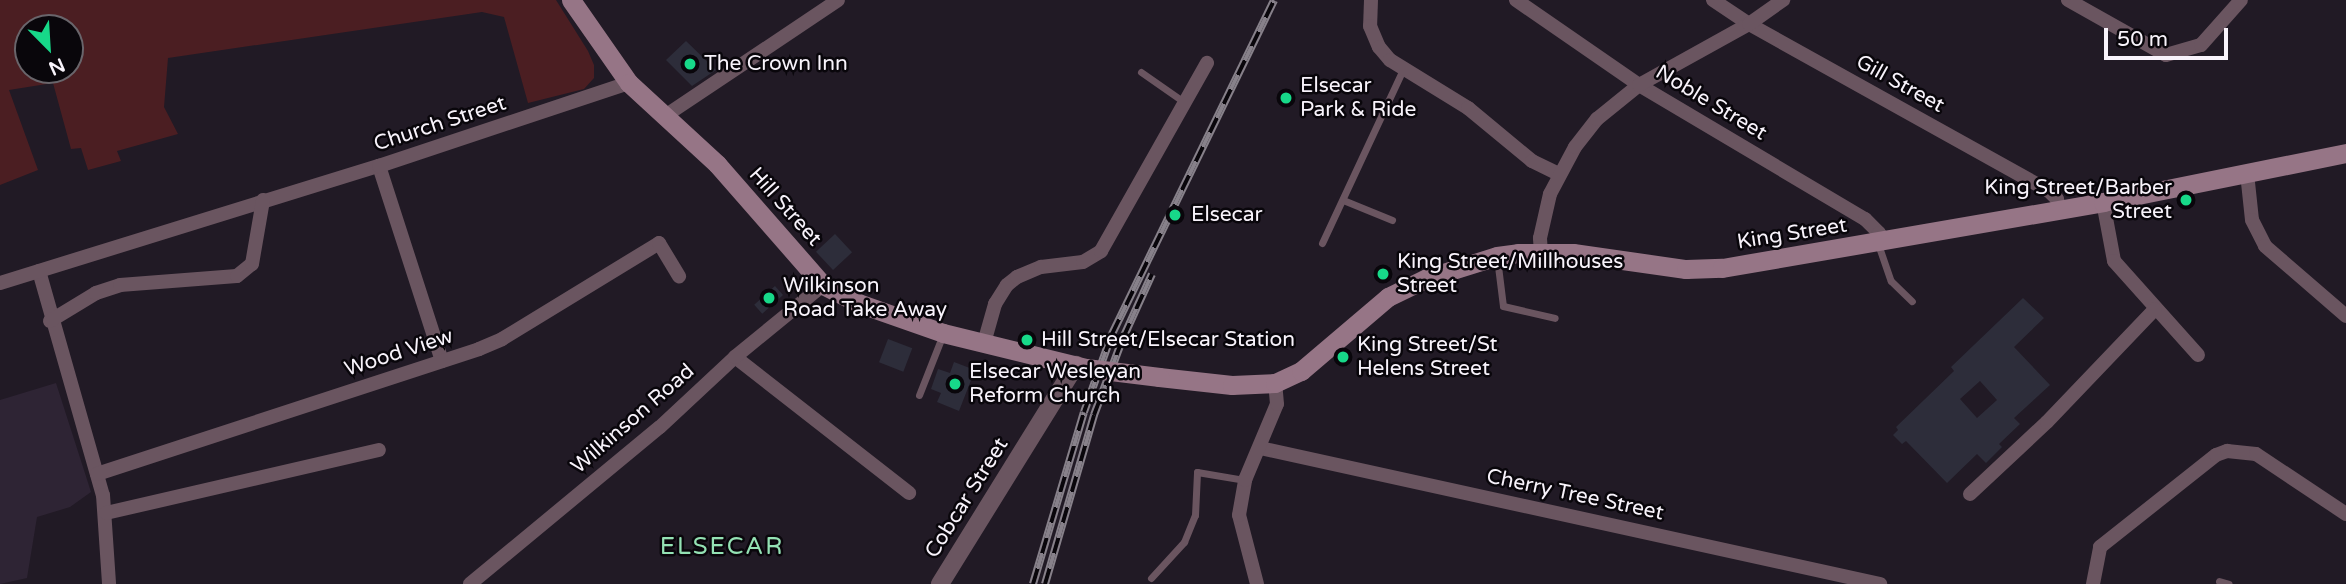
<!DOCTYPE html>
<html>
<head>
<meta charset="utf-8">
<style>
  body { margin:0 }
  #map { position:relative; width:2346px; height:584px; overflow:hidden; background:#211a25; font-family:"Varela Round",sans-serif }
  div>[style] { position:absolute }
  .built>* { inset:0; background:#2e2434 }
  .green>* { inset:0; background:#4b1e22 }
  .building>* { inset:0; background:#2d2d3a; transform-origin:0 0 }
  .service>* { height:7px; margin:-3.5px; padding:0 3.5px; transform-origin:3.5px; border-radius:3.5px; background:#6a5560 }
  .minor>* { height:14px; margin:-7px; padding:0 7px; transform-origin:7px; border-radius:7px; background:#6a5560 }
  .tertiary>* { height:18px; margin:-9px; padding:0 9px; transform-origin:9px; border-radius:9px; background:#6a5560 }
  .secondary>* { height:19px; margin:-9.5px; padding:0 9.5px; transform-origin:9.5px; border-radius:9.5px; background:#967586 }
  .rail>* { height:8px; margin-top:-4px; transform-origin:0; background:repeating-linear-gradient(90deg,#09060b 0 16px,#87818a 0 32px); box-sizing:border-box; border-block:2px solid #87818a }
  .secondary-bridge>* { height:19px; margin:-9.5px; padding:0 9.5px; transform-origin:9.5px; border-radius:9.5px; background:#967586 }
  .dots>* { width:19px; height:19px; translate:-50% -50%; box-sizing:border-box; border:4px solid #09060b; border-radius:50% }
  span { translate:-50% -50%; white-space:nowrap; text-align:center; line-height:1.15; -webkit-text-stroke:5px #09060b; paint-order:stroke }
  .poi-label { font-size:21px; color:#f8f3fb }
  .left { translate:0 -50%; text-align:left }
  .right { translate:-100% -50%; text-align:right }
  .street-label { font-size:21px; color:#f8f3fb }
  .quarter-label { font-size:24px; color:#94e2b4; letter-spacing:2px }
  .north { position:absolute; left:14px; top:14px; width:70px; height:70px; box-sizing:border-box; background:#09060b; border:2px solid #69656b; border-radius:50%; rotate:156deg; font-size:19px; font-weight:700; line-height:28px; text-align:center; color:#f8f3fb }
  .north::after { content:''; display:block; margin:auto; width:24px; height:32px; background:#17d989; clip-path:polygon(50% 0,100% 100%,50% 72%,0 100%) }
  .scale { position:absolute; left:2104px; top:28px; width:124px; height:32px; box-sizing:border-box; border:4px solid #f8f3fb; border-top:0; padding-left:9px; font-size:21px; line-height:24px; white-space:nowrap; color:#f8f3fb; -webkit-text-stroke:5px #09060b; paint-order:stroke }
</style>
</head>
<body>
<div id="map">
  <div class="built">
    <i style="clip-path:polygon(56px 383px,91px 492px,70px 507px,37px 517px,27px 578px,0 584px,0 400px)"></i>
  </div>
  <div class="green">
    <i style="clip-path:polygon(evenodd,0 0,556px 0,588px 51px,594px 65px,594px 78px,584px 89px,528px 103px,504px 17px,482px 12px,168px 58px,164px 107px,178px 134px,117px 151px,121px 161px,88px 170px,81px 148px,71px 149px,53px 83px,9px 90px,38px 170px,0 185px,0 0,70px 28px,70px 70px,28px 70px,28px 28px,70px 28px)"></i>
  </div>
  <div class="building">
    <i style="clip-path:polygon(686px 41px,716px 70px,692px 86px,666px 60px)"></i>
    <i style="left:835px;top:234px;width:25px;height:26px;rotate:47deg"></i>
    <i style="left:775px;top:286px;width:12px;height:28px;rotate:48deg"></i>
    <i style="clip-path:polygon(evenodd,2023px 298px,2044px 318px,2014px 347px,2050px 385px,2014px 418px,2020px 424px,1999px 444px,2002px 447px,1986px 463px,1977px 454px,1947px 483px,1906px 441px,1902px 444px,1893px 435px,1898px 430px,1896px 427px,1954px 371px,1951px 367px,2023px 298px,1980px 381px,1997px 400px,1977px 418px,1960px 399px,1980px 381px)"></i>
    <i style="left:888px;top:339px;width:26px;height:25px;rotate:21deg"></i>
    <i style="clip-path:polygon(954px 362px,975px 370px,959px 411px,937px 402px,941px 393px,931px 389px,938px 369px,950px 373px)"></i>
  </div>
  <div class="service">
    <i style="left:1141px;top:72px;width:52px;rotate:34.9deg"></i>
    <i style="left:1343px;top:200px;width:53px;rotate:22.2deg"></i>
    <i style="left:1322px;top:243px;width:192px;rotate:-65deg"></i>
    <i style="left:1878px;top:244px;width:39px;rotate:71deg"></i>
    <i style="left:1891px;top:281px;width:29px;rotate:44deg"></i>
    <i style="left:1497px;top:258px;width:48px;rotate:82.9deg"></i>
    <i style="left:1503px;top:306px;width:53px;rotate:13deg"></i>
    <i style="left:919px;top:395px;width:66px;rotate:-68.5deg"></i>
    <i style="left:1151px;top:578px;width:49px;rotate:-47.5deg"></i>
    <i style="left:1184px;top:542px;width:29px;rotate:-68deg"></i>
    <i style="left:1195px;top:515px;width:43px;rotate:-87.3deg"></i>
    <i style="left:1197px;top:472px;width:49px;rotate:9.5deg"></i>
    <i style="left:2219px;top:581px;width:10px;rotate:17deg"></i>
  </div>
  <div class="minor">
    <i style="left:1371px;top:0;width:26px;rotate:92deg"></i>
    <i style="left:1370px;top:26px;width:23px;rotate:67deg"></i>
    <i style="left:1379px;top:47px;width:17px;rotate:50deg"></i>
    <i style="left:1390px;top:60px;width:92px;rotate:31.6deg"></i>
    <i style="left:1468px;top:108px;width:83px;rotate:39.6deg"></i>
    <i style="left:1532px;top:161px;width:30px;rotate:26deg"></i>
    <i style="left:1516px;top:0;width:150px;rotate:34.6deg"></i>
    <i style="left:1639px;top:85px;width:263px;rotate:30.7deg"></i>
    <i style="left:1865px;top:219px;width:20px;rotate:45deg"></i>
    <i style="left:1879px;top:233px;width:10px;rotate:79deg"></i>
    <i style="left:1713px;top:0;width:43px;rotate:33.7deg"></i>
    <i style="left:1749px;top:24px;width:343px;rotate:29.1deg"></i>
    <i style="left:2049px;top:191px;width:11px;rotate:45deg"></i>
    <i style="left:2057px;top:199px;width:10px;rotate:79deg"></i>
    <i style="left:2068px;top:0;width:112px;rotate:29.3deg"></i>
    <i style="left:2166px;top:55px;width:36px;rotate:-16deg"></i>
    <i style="left:2201px;top:45px;width:60px;rotate:-48.4deg"></i>
    <i style="left:665px;top:116px;width:208px;rotate:-33.8deg"></i>
    <i style="left:379px;top:166px;width:205px;rotate:72.1deg"></i>
    <i style="left:2247px;top:173px;width:47px;rotate:83.9deg"></i>
    <i style="left:2252px;top:220px;width:29px;rotate:63deg"></i>
    <i style="left:2265px;top:246px;width:107px;rotate:40.8deg"></i>
    <i style="left:2103px;top:202px;width:60px;rotate:79.4deg"></i>
    <i style="left:2114px;top:261px;width:126px;rotate:48.2deg"></i>
    <i style="left:1541px;top:253px;width:15px;rotate:-94deg"></i>
    <i style="left:1540px;top:238px;width:45px;rotate:-77.2deg"></i>
    <i style="left:1550px;top:194px;width:53px;rotate:-62deg"></i>
    <i style="left:1575px;top:147px;width:36px;rotate:-52deg"></i>
    <i style="left:1597px;top:119px;width:54px;rotate:-39deg"></i>
    <i style="left:1639px;top:85px;width:126px;rotate:-29deg"></i>
    <i style="left:1749px;top:24px;width:42px;rotate:-35.2deg"></i>
    <i style="left:39px;top:271px;width:233px;rotate:74.1deg"></i>
    <i style="left:103px;top:495px;width:89px;rotate:86.1deg"></i>
    <i style="left:0;top:283px;width:397px;rotate:-17.2deg"></i>
    <i style="left:379px;top:166px;width:263px;rotate:-18.4deg"></i>
    <i style="left:50px;top:321px;width:54px;rotate:-31.3deg"></i>
    <i style="left:96px;top:293px;width:25px;rotate:-18deg"></i>
    <i style="left:120px;top:285px;width:117px;rotate:-4.4deg"></i>
    <i style="left:237px;top:276px;width:19px;rotate:-39deg"></i>
    <i style="left:252px;top:264px;width:65px;rotate:-80.2deg"></i>
    <i style="left:984px;top:343px;width:41px;rotate:-74.2deg"></i>
    <i style="left:995px;top:304px;width:22px;rotate:-58deg"></i>
    <i style="left:1007px;top:285px;width:13px;rotate:-39deg"></i>
    <i style="left:1017px;top:277px;width:26px;rotate:-23deg"></i>
    <i style="left:1041px;top:267px;width:42px;rotate:-6.8deg"></i>
    <i style="left:1083px;top:262px;width:21px;rotate:-31deg"></i>
    <i style="left:1101px;top:251px;width:216px;rotate:-60.6deg"></i>
    <i style="left:735px;top:357px;width:221px;rotate:38deg"></i>
    <i style="left:1260px;top:448px;width:635px;rotate:12.37deg"></i>
    <i style="left:97px;top:474px;width:402px;rotate:-18.1deg"></i>
    <i style="left:479px;top:349px;width:25px;rotate:-23deg"></i>
    <i style="left:502px;top:339px;width:184px;rotate:-31.4deg"></i>
    <i style="left:659px;top:243px;width:39px;rotate:59deg"></i>
    <i style="left:1970px;top:494px;width:105px;rotate:-43.1deg"></i>
    <i style="left:2047px;top:422px;width:156px;rotate:-46.3deg"></i>
    <i style="left:106px;top:513px;width:280px;rotate:-13deg"></i>
    <i style="left:470px;top:584px;width:246px;rotate:-39.6deg"></i>
    <i style="left:660px;top:427px;width:103px;rotate:-43deg"></i>
    <i style="left:735px;top:357px;width:114px;rotate:-39.3deg"></i>
    <i style="left:1257px;top:584px;width:71px;rotate:-104.6deg"></i>
    <i style="left:1239px;top:515px;width:36px;rotate:-80deg"></i>
    <i style="left:1245px;top:480px;width:82px;rotate:-67.2deg"></i>
    <i style="left:1277px;top:404px;width:21px;rotate:-95deg"></i>
    <i style="left:2093px;top:584px;width:38px;rotate:-79deg"></i>
    <i style="left:2100px;top:547px;width:148px;rotate:-38.4deg"></i>
    <i style="left:2216px;top:455px;width:12px;rotate:-20deg"></i>
    <i style="left:2227px;top:451px;width:29px;rotate:6deg"></i>
    <i style="left:2256px;top:454px;width:108px;rotate:33.7deg"></i>
  </div>
  <div class="tertiary">
    <i style="left:940px;top:584px;width:258px;rotate:-58.2deg"></i>
  </div>
  <div class="secondary">
    <i style="left:571px;top:0;width:101px;rotate:55.1deg"></i>
    <i style="left:629px;top:83px;width:120px;rotate:42.6deg"></i>
    <i style="left:717px;top:164px;width:161px;rotate:48.8deg"></i>
    <i style="left:823px;top:285px;width:39px;rotate:27deg"></i>
    <i style="left:858px;top:303px;width:90px;rotate:19.4deg"></i>
    <i style="left:943px;top:333px;width:147px;rotate:13.8deg"></i>
    <i style="left:1159px;top:377px;width:73px;rotate:6.3deg"></i>
    <i style="left:1232px;top:385px;width:43px;rotate:-2.7deg"></i>
    <i style="left:1275px;top:383px;width:29px;rotate:-25deg"></i>
    <i style="left:1301px;top:371px;width:114px;rotate:-40.4deg"></i>
    <i style="left:1388px;top:297px;width:43px;rotate:-26deg"></i>
    <i style="left:1427px;top:278px;width:73px;rotate:-17.4deg"></i>
    <i style="left:1497px;top:256px;width:21px;rotate:-8deg"></i>
    <i style="left:1518px;top:253px;width:55px"></i>
    <i style="left:1573px;top:253px;width:114px;rotate:8.1deg"></i>
    <i style="left:1686px;top:269px;width:36px;rotate:-2deg"></i>
    <i style="left:1722px;top:268px;width:387px;rotate:-9.8deg"></i>
    <i style="left:2103px;top:202px;width:248px;rotate:-11.4deg"></i>
  </div>
  <div class="rail">
    <i style="left:1033px;top:584px;width:179px;rotate:-73.5deg"></i>
    <i style="left:1084px;top:412px;width:83px;rotate:-70.3deg"></i>
    <i style="left:1112px;top:334px;width:371px;rotate:-64.1deg"></i>
    <i style="left:1045px;top:584px;width:176px;rotate:-73.8deg"></i>
    <i style="left:1094px;top:415px;width:82px;rotate:-69.4deg"></i>
    <i style="left:1123px;top:338px;width:70px;rotate:-65.6deg"></i>
  </div>
  <div class="secondary-bridge">
    <i style="left:1086px;top:368px;width:74px;rotate:7deg"></i>
  </div>
  <div class="dots">
    <i style="left:690px;top:64px;background:#17d989"></i>
    <i style="left:1286px;top:98px;background:#17d989"></i>
    <i style="left:2186px;top:200px;background:#17d989"></i>
    <i style="left:1175px;top:215px;background:#17d989"></i>
    <i style="left:1383px;top:274px;background:#17d989"></i>
    <i style="left:769px;top:298px;background:#17d989"></i>
    <i style="left:1027px;top:340px;background:#17d989"></i>
    <i style="left:1343px;top:357px;background:#17d989"></i>
    <i style="left:955px;top:384px;background:#17d989"></i>
  </div>
  <div class="poi-label">
    <span class="left" style="left:704px;top:64px">The Crown Inn</span>
    <span class="left" style="left:1300px;top:98px">Elsecar<br>Park &amp; Ride</span>
    <span class="right" style="left:2172px;top:200px">King Street/Barber<br>Street</span>
    <span class="left" style="left:1191px;top:215px">Elsecar</span>
    <span class="left" style="left:1397px;top:274px">King Street/Millhouses<br>Street</span>
    <span class="left" style="left:783px;top:298px">Wilkinson<br>Road Take Away</span>
    <span class="left" style="left:1041px;top:340px">Hill Street/Elsecar Station</span>
    <span class="left" style="left:1357px;top:357px">King Street/St<br>Helens Street</span>
    <span class="left" style="left:969px;top:384px">Elsecar Wesleyan<br>Reform Church</span>
  </div>
  <div class="street-label">
    <span style="left:1900px;top:84px;rotate:29deg">Gill Street</span>
    <span style="left:1711px;top:103px;rotate:31deg">Noble Street</span>
    <span style="left:440px;top:124px;rotate:-18deg">Church Street</span>
    <span style="left:785px;top:207px;rotate:48deg">Hill Street</span>
    <span style="left:1792px;top:234px;rotate:-9deg">King Street</span>
    <span style="left:399px;top:353px;rotate:-18deg">Wood View</span>
    <span style="left:633px;top:419px;rotate:-41deg">Wilkinson Road</span>
    <span style="left:1575px;top:495px;rotate:12deg">Cherry Tree Street</span>
    <span style="left:967px;top:498px;rotate:-58deg">Cobcar Street</span>
  </div>
  <div class="quarter-label">
    <span style="left:722px;top:547px">ELSECAR</span>
  </div>
  <div class="north">N</div>
  <div class="scale">50 m</div>
</div>
</body>
</html>
